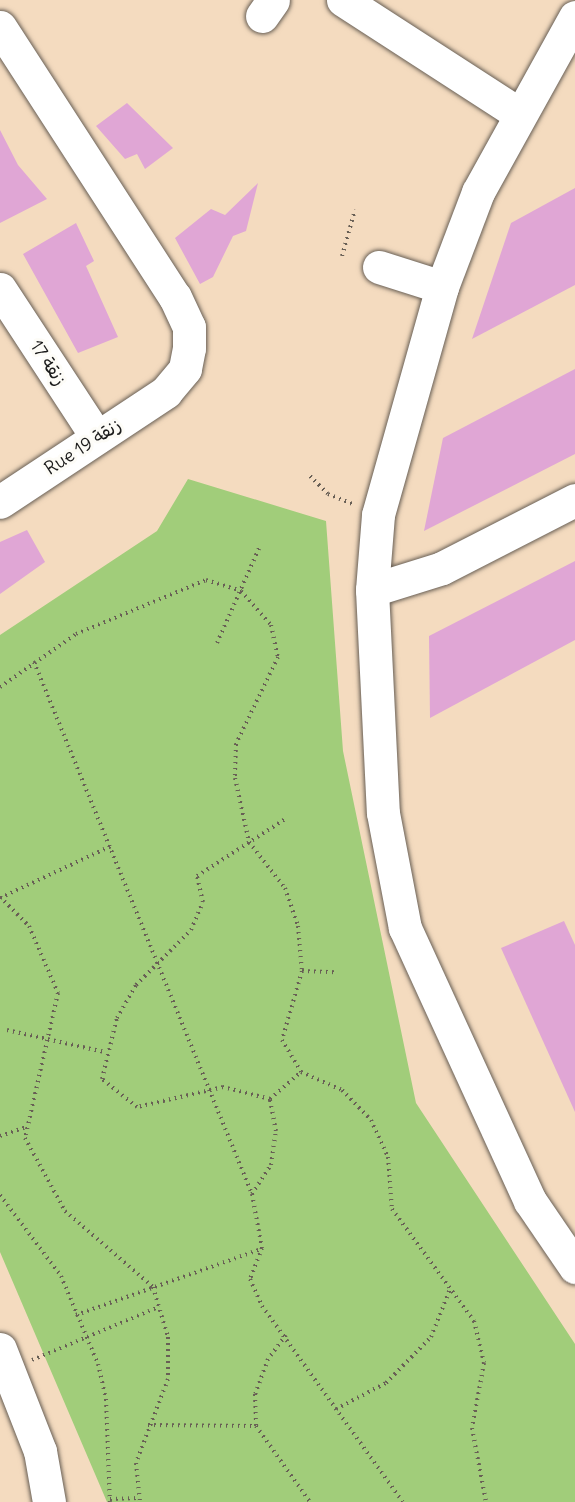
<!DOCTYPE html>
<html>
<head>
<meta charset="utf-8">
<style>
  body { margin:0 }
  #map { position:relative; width:575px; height:1502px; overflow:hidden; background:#f4dbbf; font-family:Delius,"Playpen Sans Arabic",sans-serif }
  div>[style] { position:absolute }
  .green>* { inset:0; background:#a1cd7a }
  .building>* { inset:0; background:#e0a6d5 }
  .path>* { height:4px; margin-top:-2px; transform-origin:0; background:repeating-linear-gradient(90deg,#685f55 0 1.5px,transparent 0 6px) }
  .roads { filter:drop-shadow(0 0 2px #685f55) drop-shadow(0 0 2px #685f55) }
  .minor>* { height:33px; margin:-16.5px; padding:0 16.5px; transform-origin:16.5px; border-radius:16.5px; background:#fff }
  span { translate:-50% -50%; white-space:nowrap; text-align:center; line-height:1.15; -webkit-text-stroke:6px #fdfcf7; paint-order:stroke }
  .street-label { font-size:18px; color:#1c1c1c }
</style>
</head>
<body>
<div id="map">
  <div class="green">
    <i style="clip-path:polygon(188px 479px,326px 521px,343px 751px,416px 1103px,575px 1344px,575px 1502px,107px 1502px,0 1252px,0 635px,157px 531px)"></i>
  </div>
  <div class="building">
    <i style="clip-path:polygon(127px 103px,173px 148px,145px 169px,137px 154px,125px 159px,96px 126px)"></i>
    <i style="clip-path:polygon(0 130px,18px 165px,47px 199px,0 223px)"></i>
    <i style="clip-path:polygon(258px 183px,246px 231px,233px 236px,213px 277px,200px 284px,175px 238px,211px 209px,225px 215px)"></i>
    <i style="clip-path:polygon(575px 188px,575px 285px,472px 339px,511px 223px)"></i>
    <i style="clip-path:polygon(76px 223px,94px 261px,86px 266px,118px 337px,78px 353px,23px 254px)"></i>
    <i style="clip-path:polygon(575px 369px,575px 454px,424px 531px,443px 438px)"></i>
    <i style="clip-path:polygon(27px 530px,45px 562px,0 594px,0 542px)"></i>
    <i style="clip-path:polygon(575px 561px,575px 640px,430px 718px,429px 636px)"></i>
    <i style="clip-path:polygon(564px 921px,575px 945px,575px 1112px,501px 948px)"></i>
  </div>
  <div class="path">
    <i style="left:342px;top:256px;width:48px;rotate:-74.2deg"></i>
    <i style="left:310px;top:476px;width:25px;rotate:45deg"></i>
    <i style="left:328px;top:494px;width:27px;rotate:22deg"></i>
    <i style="left:217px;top:643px;width:104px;rotate:-66.1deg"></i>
    <i style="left:34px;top:662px;width:575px;rotate:67.72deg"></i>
    <i style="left:252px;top:1194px;width:55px;rotate:79.5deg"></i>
    <i style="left:262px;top:1248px;width:33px;rotate:111deg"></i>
    <i style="left:250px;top:1279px;width:30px;rotate:66deg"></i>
    <i style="left:262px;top:1306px;width:241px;rotate:54.3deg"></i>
    <i style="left:0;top:687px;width:93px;rotate:-34.9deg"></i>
    <i style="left:76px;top:634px;width:141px;rotate:-22.6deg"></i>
    <i style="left:206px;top:580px;width:37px;rotate:17deg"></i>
    <i style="left:241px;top:591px;width:45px;rotate:48.6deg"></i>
    <i style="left:271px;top:625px;width:33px;rotate:78deg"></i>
    <i style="left:278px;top:657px;width:97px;rotate:115.8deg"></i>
    <i style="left:236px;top:744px;width:34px;rotate:92deg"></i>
    <i style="left:235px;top:778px;width:66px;rotate:77.7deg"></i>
    <i style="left:249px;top:842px;width:58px;rotate:52deg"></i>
    <i style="left:285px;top:888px;width:40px;rotate:71.1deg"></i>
    <i style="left:298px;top:926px;width:45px;rotate:84.9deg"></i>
    <i style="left:302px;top:971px;width:72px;rotate:106.2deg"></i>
    <i style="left:282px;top:1040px;width:37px;rotate:59deg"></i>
    <i style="left:301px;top:1072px;width:45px;rotate:23.7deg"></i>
    <i style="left:342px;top:1090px;width:42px;rotate:46deg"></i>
    <i style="left:371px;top:1120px;width:41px;rotate:65.3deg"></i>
    <i style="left:388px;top:1157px;width:52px;rotate:85.6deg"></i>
    <i style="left:392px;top:1209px;width:139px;rotate:53.8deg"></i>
    <i style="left:474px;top:1321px;width:43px;rotate:76.6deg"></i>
    <i style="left:484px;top:1363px;width:66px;rotate:100.5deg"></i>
    <i style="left:472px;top:1428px;width:75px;rotate:79.3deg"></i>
    <i style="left:0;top:897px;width:41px;rotate:45deg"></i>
    <i style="left:29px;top:926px;width:73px;rotate:66.6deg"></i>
    <i style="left:58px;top:993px;width:149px;rotate:102.8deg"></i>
    <i style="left:25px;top:1138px;width:83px;rotate:61.3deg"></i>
    <i style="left:65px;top:1211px;width:116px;rotate:40.8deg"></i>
    <i style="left:153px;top:1287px;width:52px;rotate:73.3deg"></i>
    <i style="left:168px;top:1337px;width:42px;rotate:90deg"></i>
    <i style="left:168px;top:1379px;width:90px;rotate:110.9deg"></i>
    <i style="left:136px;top:1463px;width:39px;rotate:84deg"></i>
    <i style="left:0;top:898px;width:123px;rotate:-25.1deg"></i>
    <i style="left:302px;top:971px;width:33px;rotate:2deg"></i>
    <i style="left:7px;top:1030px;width:100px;rotate:12.7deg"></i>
    <i style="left:270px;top:1099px;width:41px;rotate:-41.1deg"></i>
    <i style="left:0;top:1136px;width:28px;rotate:-19deg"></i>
    <i style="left:252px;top:1194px;width:35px;rotate:-57deg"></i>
    <i style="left:271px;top:1165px;width:34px;rotate:-82deg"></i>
    <i style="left:276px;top:1131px;width:33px;rotate:-101deg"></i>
    <i style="left:270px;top:1099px;width:49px;rotate:-165.7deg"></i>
    <i style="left:223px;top:1087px;width:88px;rotate:166.9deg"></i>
    <i style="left:137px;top:1107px;width:45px;rotate:-141.3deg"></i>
    <i style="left:102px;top:1079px;width:63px;rotate:-76.2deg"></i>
    <i style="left:117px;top:1018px;width:38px;rotate:-60deg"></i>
    <i style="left:136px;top:985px;width:78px;rotate:-45deg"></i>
    <i style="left:191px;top:930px;width:30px;rotate:-67deg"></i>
    <i style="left:203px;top:902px;width:27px;rotate:-103deg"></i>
    <i style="left:197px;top:876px;width:105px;rotate:-32.9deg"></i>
    <i style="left:0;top:1195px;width:101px;rotate:53deg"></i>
    <i style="left:61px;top:1276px;width:95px;rotate:67.2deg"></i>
    <i style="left:98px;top:1364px;width:36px;rotate:77deg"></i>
    <i style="left:106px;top:1399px;width:103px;rotate:87.8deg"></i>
    <i style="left:76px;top:1315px;width:196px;rotate:-19.6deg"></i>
    <i style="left:286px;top:1335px;width:30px;rotate:127deg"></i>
    <i style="left:268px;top:1359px;width:37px;rotate:110deg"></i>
    <i style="left:255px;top:1394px;width:32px;rotate:88deg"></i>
    <i style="left:256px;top:1426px;width:93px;rotate:54.6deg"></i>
    <i style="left:32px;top:1360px;width:138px;rotate:-22.7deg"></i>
    <i style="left:336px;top:1409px;width:56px;rotate:-27.5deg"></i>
    <i style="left:386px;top:1383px;width:64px;rotate:-45.6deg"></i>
    <i style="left:431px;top:1337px;width:52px;rotate:-68.4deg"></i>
    <i style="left:148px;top:1425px;width:108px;rotate:0.5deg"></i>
    <i style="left:110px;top:1499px;width:28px;rotate:-2deg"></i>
  </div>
  <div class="roads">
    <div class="minor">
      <i style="left:343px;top:0;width:208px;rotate:32.9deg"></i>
      <i style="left:262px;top:16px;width:19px;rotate:-55deg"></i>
      <i style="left:575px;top:17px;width:200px;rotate:119deg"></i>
      <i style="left:478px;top:192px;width:102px;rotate:110.8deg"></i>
      <i style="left:442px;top:287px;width:237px;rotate:105.7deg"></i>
      <i style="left:378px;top:515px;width:75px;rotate:94.6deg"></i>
      <i style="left:372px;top:590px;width:223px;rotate:87.2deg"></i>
      <i style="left:383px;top:813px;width:117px;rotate:79.2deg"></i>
      <i style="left:405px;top:928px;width:300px;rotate:65.4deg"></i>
      <i style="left:530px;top:1201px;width:80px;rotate:55.7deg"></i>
      <i style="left:0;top:27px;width:322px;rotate:57.1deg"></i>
      <i style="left:175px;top:297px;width:33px;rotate:65deg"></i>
      <i style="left:189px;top:327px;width:21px;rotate:90deg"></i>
      <i style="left:189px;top:348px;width:21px;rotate:101deg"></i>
      <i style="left:185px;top:369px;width:30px;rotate:130deg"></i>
      <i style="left:166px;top:392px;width:199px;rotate:146.5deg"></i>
      <i style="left:379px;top:267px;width:66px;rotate:17.6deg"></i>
      <i style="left:0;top:289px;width:177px;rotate:56.8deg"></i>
      <i style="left:372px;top:590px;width:73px;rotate:-17.4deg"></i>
      <i style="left:442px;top:568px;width:149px;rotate:-27.1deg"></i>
      <i style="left:0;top:1349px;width:110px;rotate:68.6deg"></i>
      <i style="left:40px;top:1451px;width:52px;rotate:80deg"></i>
    </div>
  </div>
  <div class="street-label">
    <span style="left:48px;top:363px;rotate:57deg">زنقة 17</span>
    <span style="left:83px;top:447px;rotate:-33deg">Rue 19 زنقة</span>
  </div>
</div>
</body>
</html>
